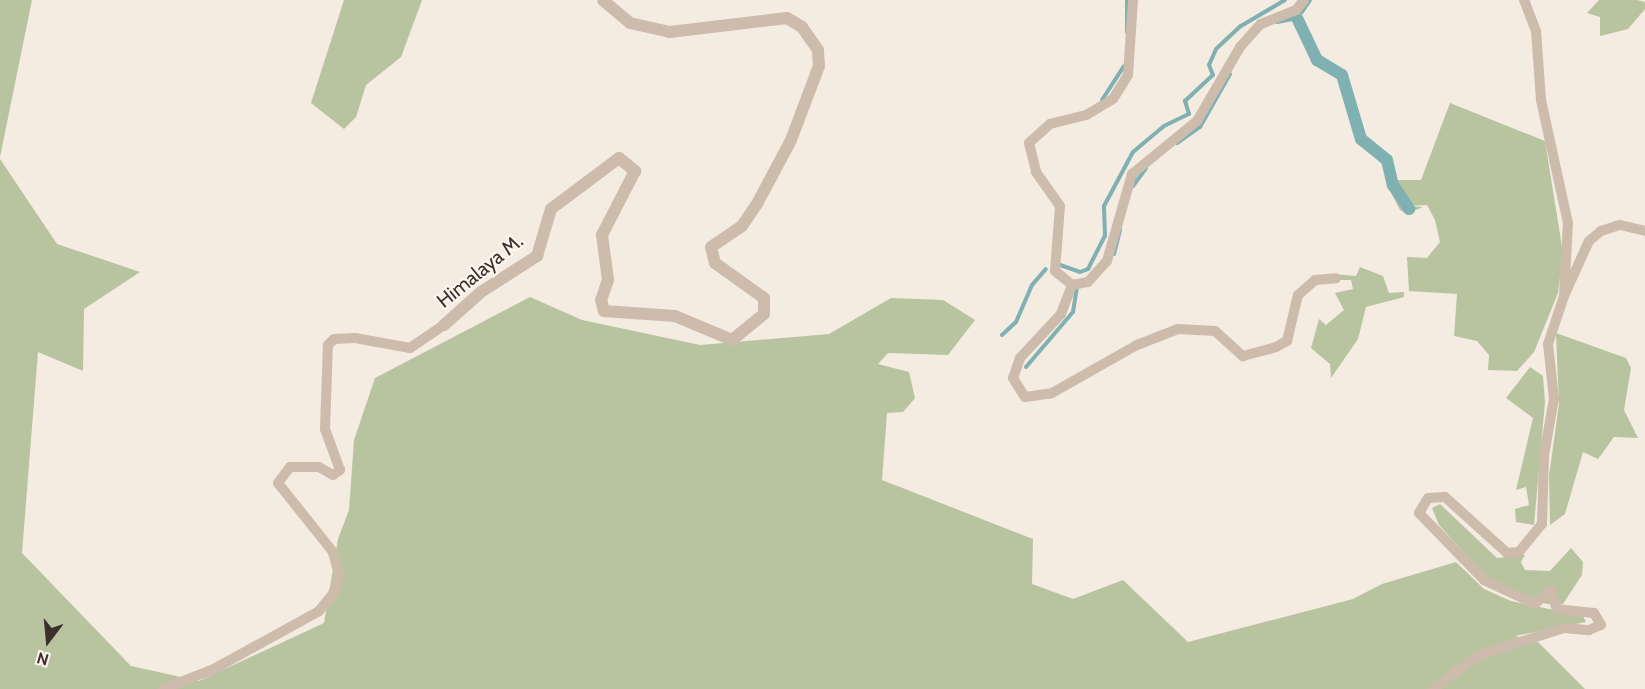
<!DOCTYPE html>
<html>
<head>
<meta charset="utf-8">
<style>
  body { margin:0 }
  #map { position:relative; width:1645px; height:689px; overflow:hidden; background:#f4ebe1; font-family:Cabin,sans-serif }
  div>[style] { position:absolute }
  .green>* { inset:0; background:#b8c4a0 }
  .stream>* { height:4px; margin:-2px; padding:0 2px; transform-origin:2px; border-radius:2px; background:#7fb0b2 }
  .canal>* { height:12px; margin:-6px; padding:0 6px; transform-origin:6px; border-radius:6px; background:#7fb0b2 }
  .minor>* { height:10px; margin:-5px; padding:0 5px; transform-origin:5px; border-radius:5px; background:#cdbbac }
  .tertiary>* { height:12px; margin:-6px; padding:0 6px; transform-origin:6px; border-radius:6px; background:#cdbbac }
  span { translate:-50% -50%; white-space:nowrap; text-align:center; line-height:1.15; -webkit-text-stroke:4.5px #fbf5ee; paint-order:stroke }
  .street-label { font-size:20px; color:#3b302b }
  .north { position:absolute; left:18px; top:611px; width:60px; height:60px; -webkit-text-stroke:4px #fbf5ee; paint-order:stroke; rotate:196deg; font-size:16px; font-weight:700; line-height:24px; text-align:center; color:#3b302b }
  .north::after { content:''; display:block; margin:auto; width:21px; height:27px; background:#3b302b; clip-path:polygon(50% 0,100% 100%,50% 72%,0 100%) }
</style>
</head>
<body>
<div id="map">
  <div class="green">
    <i style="clip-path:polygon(0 0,32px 0,0 157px)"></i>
    <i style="clip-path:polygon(344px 0,422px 0,401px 57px,366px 85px,356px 117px,344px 129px,311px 103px)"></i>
    <i style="clip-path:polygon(1599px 0,1637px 0,1645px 2px,1645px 9px,1628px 29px,1600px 36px,1600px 17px,1587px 13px)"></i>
    <i style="clip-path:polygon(1450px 103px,1545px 141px,1563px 253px,1558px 293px,1534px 352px,1517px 371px,1488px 370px,1489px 355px,1477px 341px,1454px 336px,1457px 294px,1409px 291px,1407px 257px,1427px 258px,1440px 242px,1435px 220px,1427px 205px,1409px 206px,1423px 207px,1407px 214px,1400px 210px,1387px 185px,1388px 170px,1360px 142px,1369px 140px,1384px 152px,1397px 180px,1421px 180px)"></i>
    <i style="clip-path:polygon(0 159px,57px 244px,140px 272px,84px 309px,83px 371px,38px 352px,22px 553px,131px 666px,199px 681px,324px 623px,338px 539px,349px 510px,354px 440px,375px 378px,530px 297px,582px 320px,700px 345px,829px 334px,891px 298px,943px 300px,975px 320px,948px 355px,888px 353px,878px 364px,909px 372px,915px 398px,903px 412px,887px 413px,882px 480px,1033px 539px,1032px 584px,1073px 599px,1123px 580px,1188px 642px,1353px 599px,1382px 584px,1456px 562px,1484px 589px,1511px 601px,1583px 616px,1586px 622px,1515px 636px,1537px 641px,1585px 689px,0 689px)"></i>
    <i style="clip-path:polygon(1360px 267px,1383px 276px,1389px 293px,1404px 292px,1404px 297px,1366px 307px,1358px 339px,1331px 378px,1330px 364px,1311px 348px,1319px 319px,1326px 325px,1344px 310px,1335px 293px,1353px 289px,1351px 280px,1335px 280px,1333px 274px,1356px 276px)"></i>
    <i style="clip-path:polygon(1556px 333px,1626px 358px,1631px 368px,1624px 410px,1638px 438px,1614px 437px,1598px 459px,1583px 452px,1565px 514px,1550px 525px,1549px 476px,1559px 404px)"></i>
    <i style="clip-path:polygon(1530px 367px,1543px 376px,1545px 402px,1534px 525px,1516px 522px,1515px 509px,1529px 505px,1526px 487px,1516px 490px,1533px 418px,1506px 398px)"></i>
    <i style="clip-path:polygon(1440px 504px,1497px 558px,1525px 555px,1521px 562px,1525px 570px,1550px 571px,1571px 548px,1583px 562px,1582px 575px,1563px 604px,1555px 605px,1535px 602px,1486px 577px,1439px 525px,1432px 508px)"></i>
  </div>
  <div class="stream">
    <i style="left:1302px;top:12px;width:14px;rotate:-56deg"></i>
    <i style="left:1277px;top:22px;width:20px;rotate:-11deg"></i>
    <i style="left:1127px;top:32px;width:32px;rotate:-90deg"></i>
    <i style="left:1102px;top:100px;width:40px;rotate:-57.1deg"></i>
    <i style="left:1177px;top:143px;width:28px;rotate:-35deg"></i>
    <i style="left:1200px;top:127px;width:61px;rotate:-60.5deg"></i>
    <i style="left:1133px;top:186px;width:22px;rotate:-54deg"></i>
    <i style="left:1114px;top:254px;width:25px;rotate:-76deg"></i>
    <i style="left:1060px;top:265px;width:21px;rotate:19deg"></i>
    <i style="left:1080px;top:272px;width:9px;rotate:-21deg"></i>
    <i style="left:1088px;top:269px;width:37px;rotate:-63deg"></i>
    <i style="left:1105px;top:236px;width:30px;rotate:-92deg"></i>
    <i style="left:1104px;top:206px;width:61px;rotate:-61.8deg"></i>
    <i style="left:1133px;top:152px;width:40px;rotate:-40deg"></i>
    <i style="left:1164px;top:126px;width:28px;rotate:-26deg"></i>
    <i style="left:1189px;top:114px;width:14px;rotate:-107deg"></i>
    <i style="left:1185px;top:101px;width:38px;rotate:-43deg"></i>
    <i style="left:1213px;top:75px;width:11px;rotate:-112deg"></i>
    <i style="left:1209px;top:65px;width:17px;rotate:-66deg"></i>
    <i style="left:1216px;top:49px;width:34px;rotate:-43deg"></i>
    <i style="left:1241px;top:26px;width:51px;rotate:-30.6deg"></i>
    <i style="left:1002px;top:335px;width:19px;rotate:-43deg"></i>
    <i style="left:1016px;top:322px;width:40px;rotate:-66.6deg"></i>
    <i style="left:1032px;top:285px;width:21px;rotate:-49deg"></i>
    <i style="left:1026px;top:367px;width:72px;rotate:-49.5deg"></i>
    <i style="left:1073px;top:312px;width:25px;rotate:-81deg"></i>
  </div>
  <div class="canal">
    <i style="left:1297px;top:18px;width:47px;rotate:64.5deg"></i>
    <i style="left:1317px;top:60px;width:29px;rotate:31deg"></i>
    <i style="left:1342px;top:75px;width:67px;rotate:73.5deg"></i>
    <i style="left:1361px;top:139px;width:33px;rotate:39deg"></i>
    <i style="left:1387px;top:160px;width:26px;rotate:77deg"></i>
    <i style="left:1393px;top:185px;width:29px;rotate:56deg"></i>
  </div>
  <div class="minor">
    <i style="left:1133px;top:0;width:75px;rotate:93.8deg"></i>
    <i style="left:1128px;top:75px;width:28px;rotate:122deg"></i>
    <i style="left:1113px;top:99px;width:31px;rotate:149deg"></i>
    <i style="left:1086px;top:115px;width:37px;rotate:166deg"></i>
    <i style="left:1050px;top:124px;width:28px;rotate:138deg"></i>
    <i style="left:1029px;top:143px;width:30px;rotate:76deg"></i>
    <i style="left:1036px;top:172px;width:42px;rotate:54.8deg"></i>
    <i style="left:1060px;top:206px;width:65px;rotate:94.4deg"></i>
    <i style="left:1055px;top:271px;width:22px;rotate:39deg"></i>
    <i style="left:1072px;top:285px;width:16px;rotate:-11deg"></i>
    <i style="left:1088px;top:282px;width:28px;rotate:-48deg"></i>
    <i style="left:1107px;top:261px;width:91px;rotate:-74deg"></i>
    <i style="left:1132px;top:174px;width:84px;rotate:-39.2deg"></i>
    <i style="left:1197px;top:121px;width:86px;rotate:-59.8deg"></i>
    <i style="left:1240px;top:47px;width:31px;rotate:-48deg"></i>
    <i style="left:1261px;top:24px;width:38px;rotate:-22deg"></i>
    <i style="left:1296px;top:10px;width:13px;rotate:-51deg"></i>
    <i style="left:1072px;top:285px;width:31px;rotate:111deg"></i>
    <i style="left:1061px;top:314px;width:60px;rotate:133deg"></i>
    <i style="left:1020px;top:358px;width:21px;rotate:109deg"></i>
    <i style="left:1013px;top:378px;width:22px;rotate:58deg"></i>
    <i style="left:1025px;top:397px;width:27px;rotate:-8deg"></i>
    <i style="left:1052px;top:393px;width:98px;rotate:-29.5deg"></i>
    <i style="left:1137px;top:345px;width:44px;rotate:-21.3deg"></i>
    <i style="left:1178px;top:329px;width:37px;rotate:3deg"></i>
    <i style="left:1215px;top:331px;width:38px;rotate:42deg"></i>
    <i style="left:1243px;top:356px;width:34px;rotate:-15deg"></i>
    <i style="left:1276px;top:347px;width:13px;rotate:-29deg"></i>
    <i style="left:1287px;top:341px;width:47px;rotate:-76.6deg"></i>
    <i style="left:1298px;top:295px;width:23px;rotate:-41deg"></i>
    <i style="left:1315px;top:280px;width:21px;rotate:-5deg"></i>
    <i style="left:1564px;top:296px;width:60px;rotate:-65.6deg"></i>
    <i style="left:1589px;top:241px;width:16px;rotate:-40deg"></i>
    <i style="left:1601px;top:231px;width:20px;rotate:-18deg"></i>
    <i style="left:1620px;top:225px;width:26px;rotate:13deg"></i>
    <i style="left:163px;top:689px;width:55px;rotate:-21.4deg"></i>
    <i style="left:214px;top:669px;width:120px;rotate:-28.9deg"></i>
    <i style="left:319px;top:611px;width:22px;rotate:-51deg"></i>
    <i style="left:333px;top:594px;width:20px;rotate:-72deg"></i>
    <i style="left:339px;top:575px;width:24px;rotate:-105deg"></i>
    <i style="left:333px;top:552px;width:88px;rotate:-128.6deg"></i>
    <i style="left:278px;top:483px;width:20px;rotate:-53deg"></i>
    <i style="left:290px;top:467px;width:29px"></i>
    <i style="left:319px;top:467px;width:16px;rotate:30deg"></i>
    <i style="left:333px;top:475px;width:9px;rotate:-36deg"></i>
    <i style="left:340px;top:470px;width:44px;rotate:-110.1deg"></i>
    <i style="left:325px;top:429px;width:84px;rotate:-88deg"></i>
    <i style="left:328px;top:345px;width:8px;rotate:-45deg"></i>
    <i style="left:334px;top:339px;width:21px;rotate:-3deg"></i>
    <i style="left:355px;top:338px;width:56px;rotate:10.3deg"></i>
    <i style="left:410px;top:348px;width:41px;rotate:-34.1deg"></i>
    <i style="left:1433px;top:689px;width:57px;rotate:-36.5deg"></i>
    <i style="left:1479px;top:655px;width:89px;rotate:-17.6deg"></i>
    <i style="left:1564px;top:628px;width:25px;rotate:5deg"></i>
    <i style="left:1589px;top:630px;width:13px;rotate:-23deg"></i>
    <i style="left:1601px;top:625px;width:14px;rotate:-120deg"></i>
    <i style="left:1594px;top:613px;width:37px;rotate:-174deg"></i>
    <i style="left:1557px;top:609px;width:20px;rotate:-110deg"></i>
    <i style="left:1550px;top:590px;width:21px;rotate:137deg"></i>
    <i style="left:1535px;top:604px;width:56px;rotate:-154.8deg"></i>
    <i style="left:1484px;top:580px;width:93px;rotate:-134.1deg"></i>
    <i style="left:1419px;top:513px;width:17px;rotate:-59deg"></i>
    <i style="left:1428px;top:498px;width:17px;rotate:-3deg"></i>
    <i style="left:1445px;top:497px;width:84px;rotate:42.1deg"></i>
    <i style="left:1507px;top:553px;width:12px;rotate:-5deg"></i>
    <i style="left:1519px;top:552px;width:36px;rotate:-51deg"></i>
    <i style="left:1542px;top:524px;width:69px;rotate:-88.3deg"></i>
    <i style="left:1544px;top:455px;width:57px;rotate:-79.9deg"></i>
    <i style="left:1554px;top:399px;width:55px;rotate:-96.2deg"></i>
    <i style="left:1548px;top:344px;width:51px;rotate:-71.6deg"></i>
    <i style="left:1564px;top:296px;width:73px;rotate:-86.9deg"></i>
    <i style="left:1568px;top:223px;width:126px;rotate:-102.4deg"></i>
    <i style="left:1541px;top:100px;width:69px;rotate:-94.1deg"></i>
    <i style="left:1536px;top:31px;width:33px;rotate:-111deg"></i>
  </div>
  <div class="tertiary">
    <i style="left:444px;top:325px;width:50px;rotate:-41.7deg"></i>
    <i style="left:481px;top:292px;width:67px;rotate:-32.7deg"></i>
    <i style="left:537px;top:256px;width:49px;rotate:-73.4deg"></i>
    <i style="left:551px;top:209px;width:85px;rotate:-36.9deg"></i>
    <i style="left:619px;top:158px;width:21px;rotate:39deg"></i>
    <i style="left:635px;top:171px;width:72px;rotate:117.3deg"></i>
    <i style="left:602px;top:235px;width:45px;rotate:82.4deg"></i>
    <i style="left:608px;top:280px;width:21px;rotate:109deg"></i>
    <i style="left:601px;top:300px;width:11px;rotate:75deg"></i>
    <i style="left:604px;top:311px;width:71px;rotate:4deg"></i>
    <i style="left:675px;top:316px;width:62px;rotate:22.8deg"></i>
    <i style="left:732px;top:340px;width:41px;rotate:-39.1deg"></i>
    <i style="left:764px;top:314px;width:16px;rotate:-90deg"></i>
    <i style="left:764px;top:298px;width:60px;rotate:-144.5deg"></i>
    <i style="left:715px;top:263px;width:16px;rotate:-104deg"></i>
    <i style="left:711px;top:247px;width:37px;rotate:-34deg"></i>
    <i style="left:742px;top:226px;width:27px;rotate:-56deg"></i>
    <i style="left:757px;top:204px;width:72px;rotate:-62deg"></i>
    <i style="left:791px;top:140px;width:79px;rotate:-69.3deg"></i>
    <i style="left:819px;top:66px;width:16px;rotate:-94deg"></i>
    <i style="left:818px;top:50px;width:28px;rotate:-125deg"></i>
    <i style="left:802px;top:27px;width:17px;rotate:-149deg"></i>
    <i style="left:787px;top:18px;width:118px;rotate:173.2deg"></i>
    <i style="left:670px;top:32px;width:41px;rotate:-167.3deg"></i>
    <i style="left:630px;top:23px;width:35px;rotate:-140deg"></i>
  </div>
  <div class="street-label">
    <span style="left:480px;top:271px;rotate:-39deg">Himalaya M.</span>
  </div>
  <div class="north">N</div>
</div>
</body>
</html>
